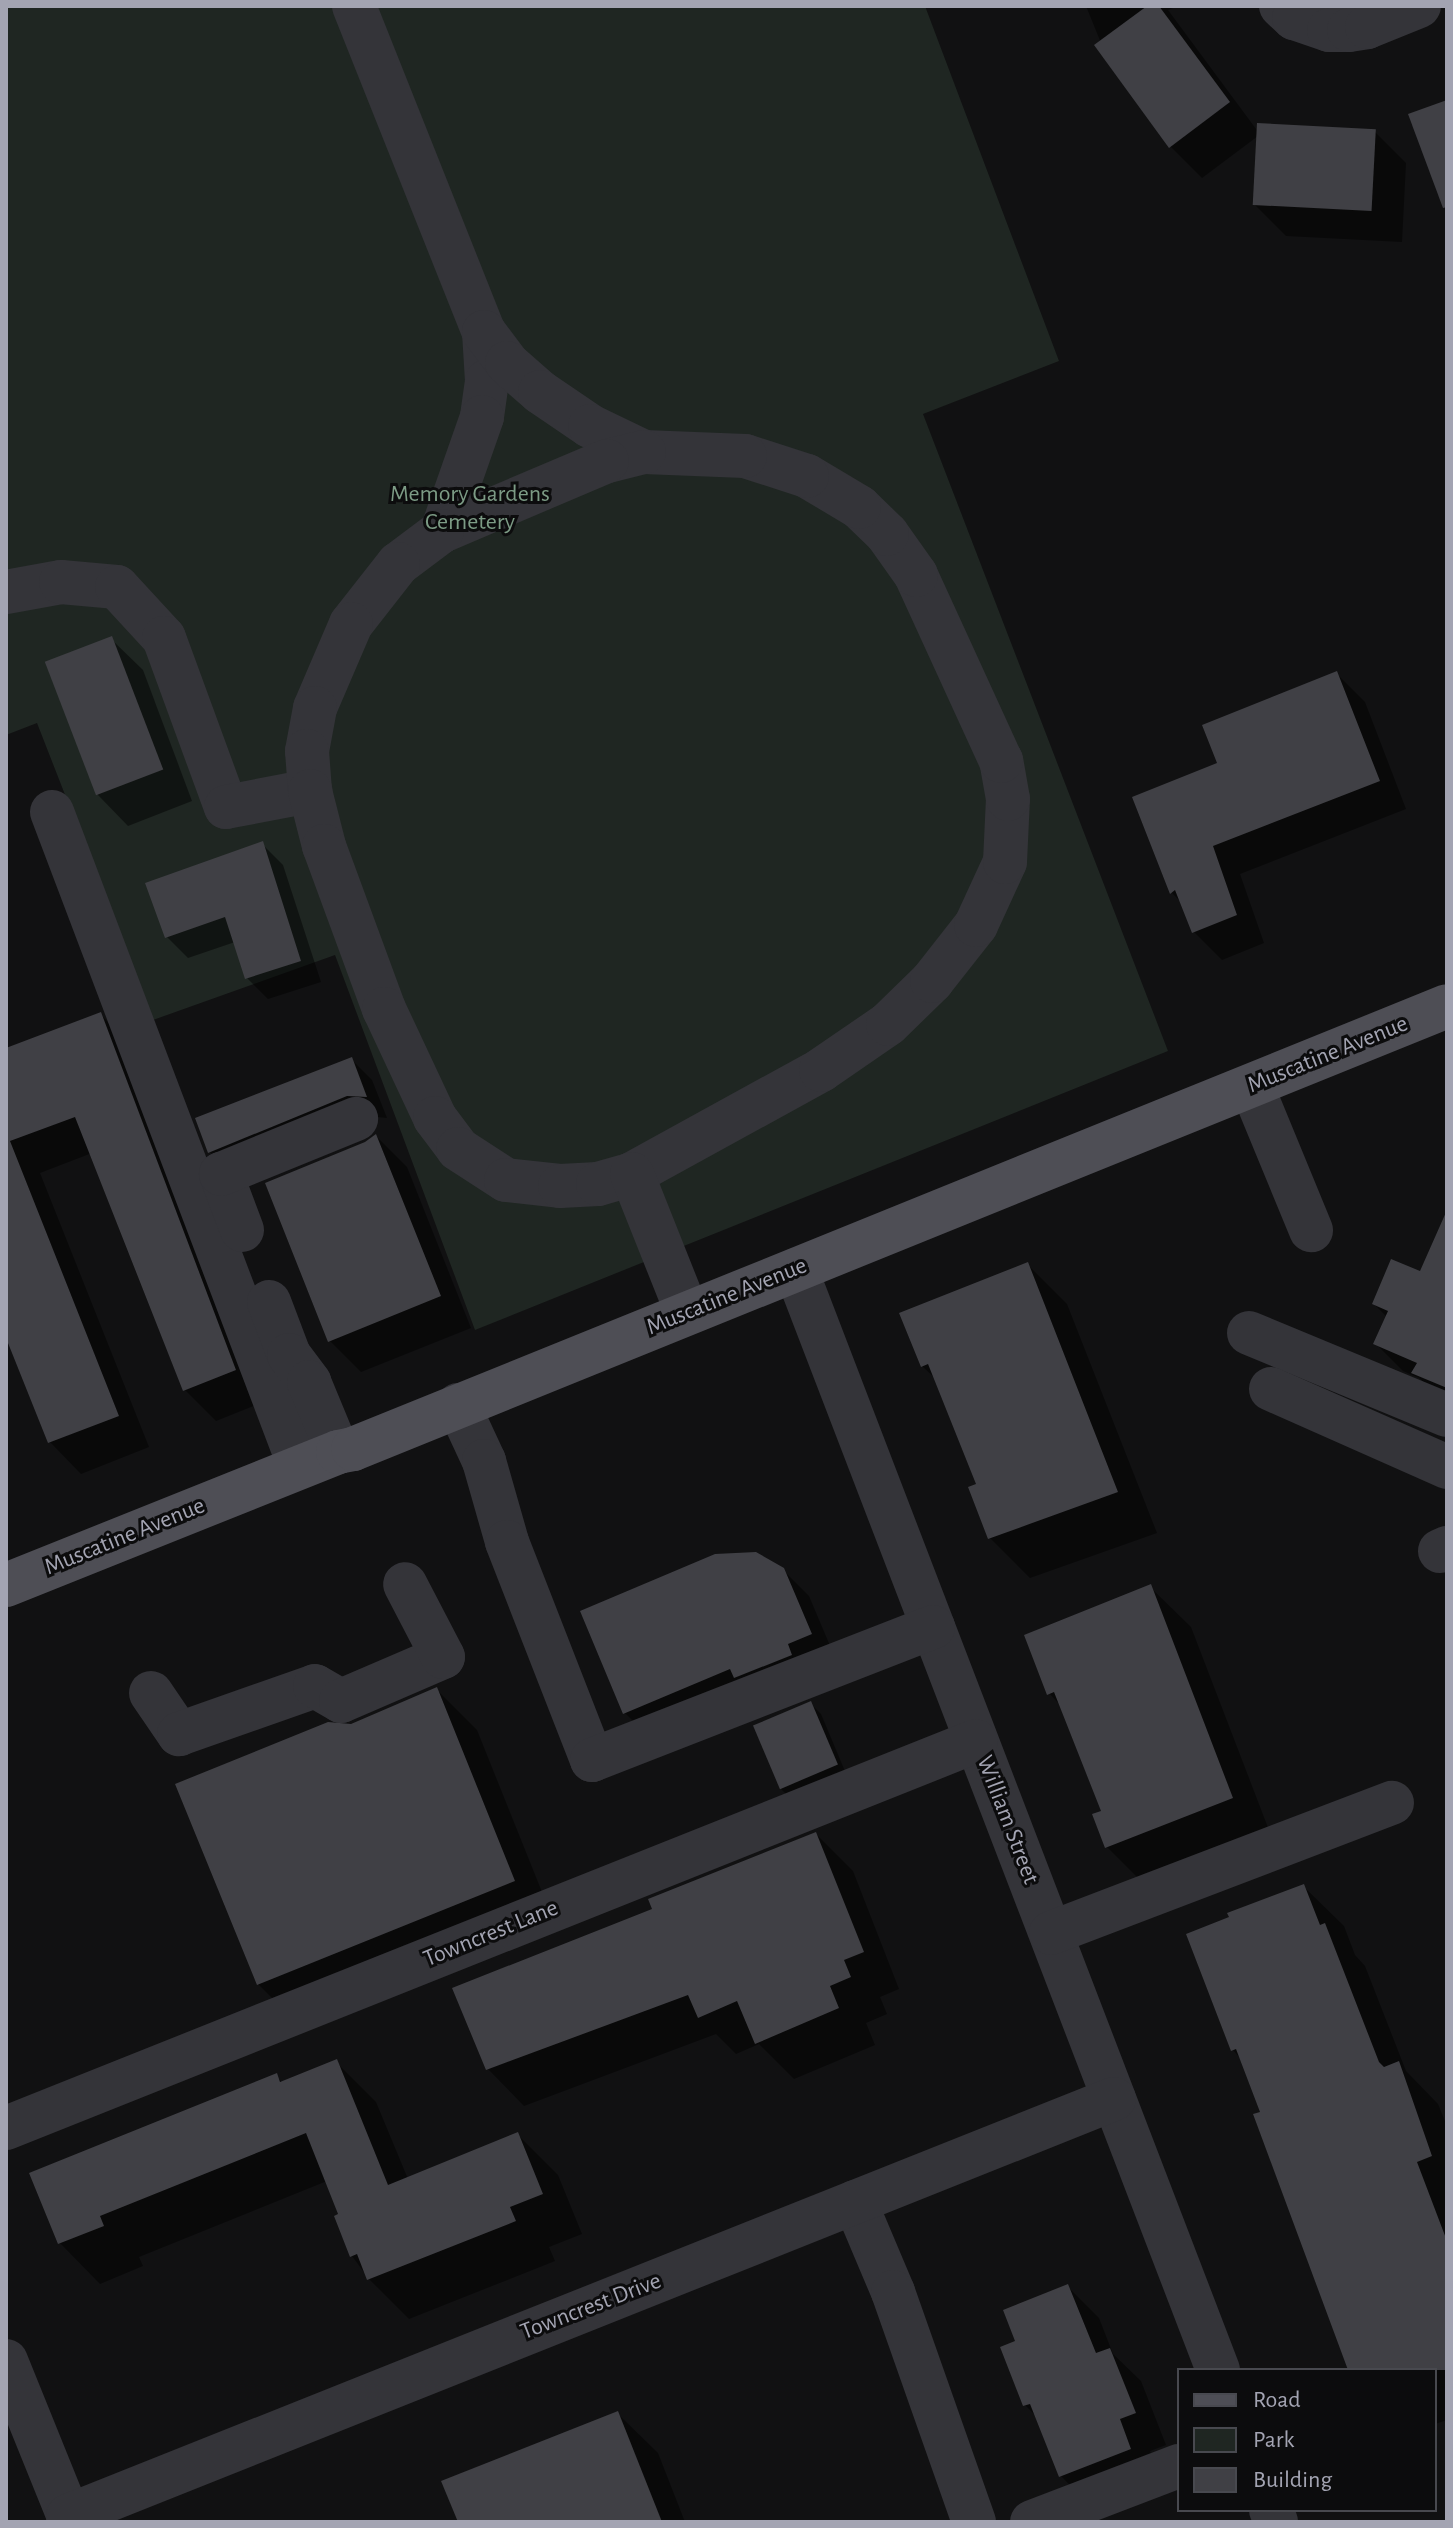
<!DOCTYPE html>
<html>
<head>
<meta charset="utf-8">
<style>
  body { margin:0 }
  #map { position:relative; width:1453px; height:2528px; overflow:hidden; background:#111112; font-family:"Alegreya Sans",sans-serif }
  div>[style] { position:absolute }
  .green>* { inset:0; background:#1f2622 }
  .shadow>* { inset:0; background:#0007 }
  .building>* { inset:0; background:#404045; transform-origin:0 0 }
  .minor>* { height:44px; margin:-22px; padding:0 22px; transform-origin:22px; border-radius:22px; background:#343439 }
  .major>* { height:44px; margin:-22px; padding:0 22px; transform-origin:22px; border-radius:22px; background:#4e4e55 }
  span { translate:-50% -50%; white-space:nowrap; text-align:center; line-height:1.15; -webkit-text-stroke:6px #0c0c0d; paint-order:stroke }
  .park-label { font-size:24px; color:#7c9b85 }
  .street-label { font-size:24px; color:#a3a4b2 }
  .frame { position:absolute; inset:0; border:8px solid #a3a4b2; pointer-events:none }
  .legend { position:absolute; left:1177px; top:2368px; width:260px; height:144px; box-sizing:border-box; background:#0c0c0d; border:2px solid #48494f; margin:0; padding:10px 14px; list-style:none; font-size:24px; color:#a3a4b2 }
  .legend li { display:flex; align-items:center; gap:16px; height:40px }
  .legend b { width:40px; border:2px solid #48494f }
</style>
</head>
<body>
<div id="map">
  <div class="green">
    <i style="clip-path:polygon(6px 6px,925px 6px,1059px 361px,923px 414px,1168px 1051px,475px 1330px,335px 955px,153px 1020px,37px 723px,6px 735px)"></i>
  </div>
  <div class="shadow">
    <i style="clip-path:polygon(1086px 6px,1178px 6px,1168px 10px,1259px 133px,1375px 132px,1406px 163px,1402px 242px,1286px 236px,1255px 205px,1258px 136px,1202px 178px,1171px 147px,1101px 43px)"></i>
    <i style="clip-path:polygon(111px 639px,143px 670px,192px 801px,128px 826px,97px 794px)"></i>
    <i style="clip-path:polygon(1337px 674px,1365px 702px,1406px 809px,1240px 874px,1264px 943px,1222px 960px,1194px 932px,1182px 903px,1172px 893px,1135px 798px,1220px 764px)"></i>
    <i style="clip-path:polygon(262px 844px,283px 865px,321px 982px,268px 999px,247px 978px,235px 942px,188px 958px,167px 937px)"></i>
    <i style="clip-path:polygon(101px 1015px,132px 1046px,266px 1401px,216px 1421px,185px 1390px,92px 1153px,40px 1173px,149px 1447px,81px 1474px,50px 1442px,6px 1335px,6px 1050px)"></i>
    <i style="clip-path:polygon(351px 1059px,372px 1080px,387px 1118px,369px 1116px,231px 1173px,210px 1152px)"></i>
    <i style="clip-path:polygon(376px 1136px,407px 1167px,471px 1328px,361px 1372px,330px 1341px,366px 1144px)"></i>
    <i style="clip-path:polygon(1447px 1230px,1447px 1403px,1419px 1378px,1403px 1371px,1376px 1344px,1387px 1317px,1374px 1304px,1421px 1273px)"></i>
    <i style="clip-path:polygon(1027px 1264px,1067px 1304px,1157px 1533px,1030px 1578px,990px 1538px,978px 1485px,937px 1380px,922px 1366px)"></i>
    <i style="clip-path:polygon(783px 1570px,809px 1596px,836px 1660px,650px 1738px,625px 1713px)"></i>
    <i style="clip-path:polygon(1150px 1587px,1191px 1627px,1272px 1838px,1147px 1887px,1106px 1846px,1103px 1812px,1062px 1707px,1049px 1693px)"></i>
    <i style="clip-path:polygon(436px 1689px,477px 1730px,554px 1922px,299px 2025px,258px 1984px,351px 1726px)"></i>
    <i style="clip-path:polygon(811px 1704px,821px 1714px,847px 1776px,791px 1799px,781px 1789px)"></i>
    <i style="clip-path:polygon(816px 1834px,853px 1871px,899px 1989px,880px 1997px,887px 2014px,866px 2023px,875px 2045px,794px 2079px,759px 2044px,736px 2054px,716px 2034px,524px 2106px,488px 2069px,655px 1910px)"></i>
    <i style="clip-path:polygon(1303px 1886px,1344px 1926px,1355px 1955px,1365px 1966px,1406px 2071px,1438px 2104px,1447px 2126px,1447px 2420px,1435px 2424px,1435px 2370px,1351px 2370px,1263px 2113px,1242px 2060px,1233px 2050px)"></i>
    <i style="clip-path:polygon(336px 2062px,376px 2102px,408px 2179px,518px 2135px,558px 2175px,582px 2234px,549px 2247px,555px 2261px,409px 2319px,369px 2279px,352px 2256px,327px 2181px,139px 2257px,143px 2266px,100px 2284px,60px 2243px,32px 2174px,276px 2076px,283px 2083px)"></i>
    <i style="clip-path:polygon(1067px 2286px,1099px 2318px,1113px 2354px,1141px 2381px,1166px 2445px,1150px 2451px,1161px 2480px,1092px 2508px,1061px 2476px,1039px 2419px,1025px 2405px,1018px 2342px)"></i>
    <i style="clip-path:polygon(617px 2413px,658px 2453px,685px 2522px,460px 2522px)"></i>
  </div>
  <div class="building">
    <i style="clip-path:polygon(1147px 6px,1159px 6px,1230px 102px,1169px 148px,1094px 45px)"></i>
    <i style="clip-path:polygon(1447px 100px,1447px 207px,1443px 208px,1408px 114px)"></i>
    <i style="left:1257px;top:123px;width:119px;height:82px;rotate:3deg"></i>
    <i style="left:112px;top:636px;width:143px;height:72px;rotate:69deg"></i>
    <i style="clip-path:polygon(1337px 671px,1380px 781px,1213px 846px,1237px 915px,1192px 933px,1175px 890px,1170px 894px,1132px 797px,1217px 763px,1202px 725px)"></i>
    <i style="clip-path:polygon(263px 841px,301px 961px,245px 979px,225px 917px,165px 938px,145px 883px)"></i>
    <i style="clip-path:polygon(101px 1012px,236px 1370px,183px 1391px,75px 1117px,10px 1141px,119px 1416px,48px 1443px,6px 1338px,6px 1048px)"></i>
    <i style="clip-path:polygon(352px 1057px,367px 1097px,347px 1096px,208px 1153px,195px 1118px)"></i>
    <i style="clip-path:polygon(376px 1134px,441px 1296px,328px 1342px,265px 1183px,365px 1142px)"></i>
    <i style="clip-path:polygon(1447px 1210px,1447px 1388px,1411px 1373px,1417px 1363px,1373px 1344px,1388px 1311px,1372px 1304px,1391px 1259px,1420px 1271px)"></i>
    <i style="clip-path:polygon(1028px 1262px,1118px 1492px,988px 1539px,968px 1487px,976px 1484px,928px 1364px,921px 1367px,899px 1313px)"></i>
    <i style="clip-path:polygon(756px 1552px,784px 1568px,812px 1634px,788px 1644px,792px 1655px,734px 1678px,730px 1669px,623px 1714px,580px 1611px,715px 1554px)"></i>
    <i style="clip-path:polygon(1151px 1584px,1233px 1798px,1105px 1848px,1092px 1814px,1101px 1811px,1054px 1692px,1047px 1695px,1024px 1635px)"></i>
    <i style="clip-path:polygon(437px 1687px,515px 1881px,257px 1985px,175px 1784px,328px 1722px,351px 1724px)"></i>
    <i style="left:811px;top:1701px;width:69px;height:63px;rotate:67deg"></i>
    <i style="clip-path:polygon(816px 1832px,864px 1952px,844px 1960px,851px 1977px,830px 1986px,839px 2008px,755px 2044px,737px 2001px,698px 2018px,688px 1995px,486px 2070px,452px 1988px,652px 1909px,648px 1899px)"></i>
    <i style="clip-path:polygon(1304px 1884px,1320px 1925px,1325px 1923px,1379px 2062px,1384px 2067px,1399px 2061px,1432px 2156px,1417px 2162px,1447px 2241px,1447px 2370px,1348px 2370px,1253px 2114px,1260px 2112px,1236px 2049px,1231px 2051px,1186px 1934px,1229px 1917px,1227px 1913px)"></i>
    <i style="clip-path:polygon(337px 2059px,388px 2185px,518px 2132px,543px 2194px,510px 2207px,516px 2221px,367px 2280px,357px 2254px,350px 2257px,334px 2216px,338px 2214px,306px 2133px,100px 2216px,104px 2226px,58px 2244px,29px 2173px,277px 2073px,280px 2082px)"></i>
    <i style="clip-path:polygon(1068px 2284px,1096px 2353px,1110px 2348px,1136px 2413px,1120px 2419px,1131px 2449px,1059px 2477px,1030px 2404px,1023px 2406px,1000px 2347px,1015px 2341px,1003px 2310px)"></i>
    <i style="clip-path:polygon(618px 2411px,662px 2522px,458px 2522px,441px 2481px)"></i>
  </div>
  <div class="minor">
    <i style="left:354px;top:6px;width:351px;rotate:68.3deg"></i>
    <i style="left:484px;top:332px;width:49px;rotate:86.5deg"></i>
    <i style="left:487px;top:381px;width:36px;rotate:98deg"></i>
    <i style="left:482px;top:417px;width:121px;rotate:109.3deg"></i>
    <i style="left:1281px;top:6px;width:18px;rotate:43deg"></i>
    <i style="left:1294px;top:18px;width:37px;rotate:19deg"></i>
    <i style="left:1329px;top:30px;width:20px"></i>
    <i style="left:1349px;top:30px;width:18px;rotate:-9deg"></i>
    <i style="left:1367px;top:27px;width:56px;rotate:-22deg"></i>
    <i style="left:484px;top:332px;width:39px;rotate:53deg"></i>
    <i style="left:507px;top:363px;width:44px;rotate:41.3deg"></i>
    <i style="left:540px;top:392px;width:60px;rotate:34.2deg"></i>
    <i style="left:590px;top:426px;width:60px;rotate:25.7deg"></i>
    <i style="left:6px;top:592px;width:56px;rotate:-10.3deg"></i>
    <i style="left:61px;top:582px;width:56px;rotate:5.1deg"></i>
    <i style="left:117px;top:587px;width:69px;rotate:47.3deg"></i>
    <i style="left:164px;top:638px;width:180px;rotate:69.9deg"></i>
    <i style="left:226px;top:807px;width:86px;rotate:-10.8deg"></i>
    <i style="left:52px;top:812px;width:700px;rotate:69.26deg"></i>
    <i style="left:1252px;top:1087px;width:155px;rotate:67.6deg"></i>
    <i style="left:632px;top:1174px;width:216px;rotate:-28.8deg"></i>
    <i style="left:821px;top:1070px;width:81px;rotate:-34.5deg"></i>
    <i style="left:888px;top:1024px;width:62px;rotate:-44.3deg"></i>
    <i style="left:932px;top:981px;width:71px;rotate:-51.8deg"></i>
    <i style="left:976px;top:925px;width:69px;rotate:-65.3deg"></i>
    <i style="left:1005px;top:862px;width:63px;rotate:-87.3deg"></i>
    <i style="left:1008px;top:799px;width:39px;rotate:-100deg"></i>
    <i style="left:1001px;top:761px;width:205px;rotate:-114.6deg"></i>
    <i style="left:916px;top:575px;width:50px;rotate:-125.3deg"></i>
    <i style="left:887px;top:534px;width:39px;rotate:-136deg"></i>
    <i style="left:859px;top:507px;width:61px;rotate:-149.2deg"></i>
    <i style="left:807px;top:476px;width:65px;rotate:-162.1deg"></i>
    <i style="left:745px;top:456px;width:101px;rotate:-177.7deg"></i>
    <i style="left:644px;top:452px;width:38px;rotate:166deg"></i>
    <i style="left:607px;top:461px;width:179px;rotate:157deg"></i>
    <i style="left:442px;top:531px;width:55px;rotate:143.1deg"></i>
    <i style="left:398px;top:564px;width:76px;rotate:128.1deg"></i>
    <i style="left:351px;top:624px;width:91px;rotate:113.2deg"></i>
    <i style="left:315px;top:708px;width:44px;rotate:100.5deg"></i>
    <i style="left:307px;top:751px;width:40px;rotate:85.7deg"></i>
    <i style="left:310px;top:791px;width:57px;rotate:75.7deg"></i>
    <i style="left:324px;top:846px;width:174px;rotate:69.8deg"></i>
    <i style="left:384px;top:1009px;width:120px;rotate:64.9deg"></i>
    <i style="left:435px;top:1118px;width:39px;rotate:53deg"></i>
    <i style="left:458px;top:1149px;width:57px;rotate:32.9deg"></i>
    <i style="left:506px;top:1180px;width:54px;rotate:6.3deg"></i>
    <i style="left:560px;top:1186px;width:38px;rotate:-3deg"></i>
    <i style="left:598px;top:1184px;width:35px;rotate:-16deg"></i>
    <i style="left:632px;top:1174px;width:149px;rotate:68.3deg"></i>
    <i style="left:242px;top:1230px;width:60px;rotate:-110.6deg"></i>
    <i style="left:221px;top:1174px;width:146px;rotate:-22.2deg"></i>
    <i style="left:796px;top:1270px;width:1178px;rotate:69.01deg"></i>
    <i style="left:269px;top:1302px;width:57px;rotate:69.3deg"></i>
    <i style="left:289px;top:1355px;width:34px;rotate:53deg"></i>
    <i style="left:309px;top:1382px;width:76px;rotate:67.5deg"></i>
    <i style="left:1249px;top:1333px;width:214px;rotate:22.5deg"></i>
    <i style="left:1271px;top:1389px;width:193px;rotate:23.9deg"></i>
    <i style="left:458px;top:1405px;width:62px;rotate:65.1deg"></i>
    <i style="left:484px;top:1461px;width:84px;rotate:74.1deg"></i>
    <i style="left:507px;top:1542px;width:234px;rotate:68.7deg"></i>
    <i style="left:592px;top:1760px;width:366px;rotate:-21.3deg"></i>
    <i style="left:1440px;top:1551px;width:8px;rotate:-23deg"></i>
    <i style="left:151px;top:1693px;width:50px;rotate:55.7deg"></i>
    <i style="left:179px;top:1734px;width:144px;rotate:-19.4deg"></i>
    <i style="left:315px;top:1686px;width:30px;rotate:30deg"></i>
    <i style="left:341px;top:1701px;width:111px;rotate:-23.3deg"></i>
    <i style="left:443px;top:1657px;width:82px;rotate:-117.5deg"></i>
    <i style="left:1051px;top:1933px;width:365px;rotate:-20.9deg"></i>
    <i style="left:6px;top:2128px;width:1044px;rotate:-21.75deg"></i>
    <i style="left:855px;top:2202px;width:98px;rotate:67.1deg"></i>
    <i style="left:893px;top:2292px;width:244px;rotate:70.6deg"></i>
    <i style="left:6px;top:2361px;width:174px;rotate:68deg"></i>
    <i style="left:1271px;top:2510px;width:13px;rotate:67deg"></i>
    <i style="left:68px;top:2516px;width:1126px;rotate:-21.74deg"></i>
    <i style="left:1032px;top:2522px;width:157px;rotate:-20.9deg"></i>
  </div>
  <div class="major">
    <i style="left:6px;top:1585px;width:358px;rotate:-21.8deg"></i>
    <i style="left:338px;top:1452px;width:15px;rotate:-11deg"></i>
    <i style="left:353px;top:1449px;width:1180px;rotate:-22.04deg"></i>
  </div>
  <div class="park-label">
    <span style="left:470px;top:509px">Memory Gardens<br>Cemetery</span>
  </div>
  <div class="street-label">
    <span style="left:1328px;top:1055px;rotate:-22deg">Muscatine Avenue</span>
    <span style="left:727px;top:1297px;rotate:-22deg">Muscatine Avenue</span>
    <span style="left:125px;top:1537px;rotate:-22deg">Muscatine Avenue</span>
    <span style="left:1007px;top:1820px;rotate:69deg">William Street</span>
    <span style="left:491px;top:1934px;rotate:-22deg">Towncrest Lane</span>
    <span style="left:591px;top:2307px;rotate:-21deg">Towncrest Drive</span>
  </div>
  <div class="frame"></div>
  <ul class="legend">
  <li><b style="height:10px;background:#4e4e55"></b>Road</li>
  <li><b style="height:22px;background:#1f2622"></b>Park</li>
  <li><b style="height:22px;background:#404045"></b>Building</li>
  </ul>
</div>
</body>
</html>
